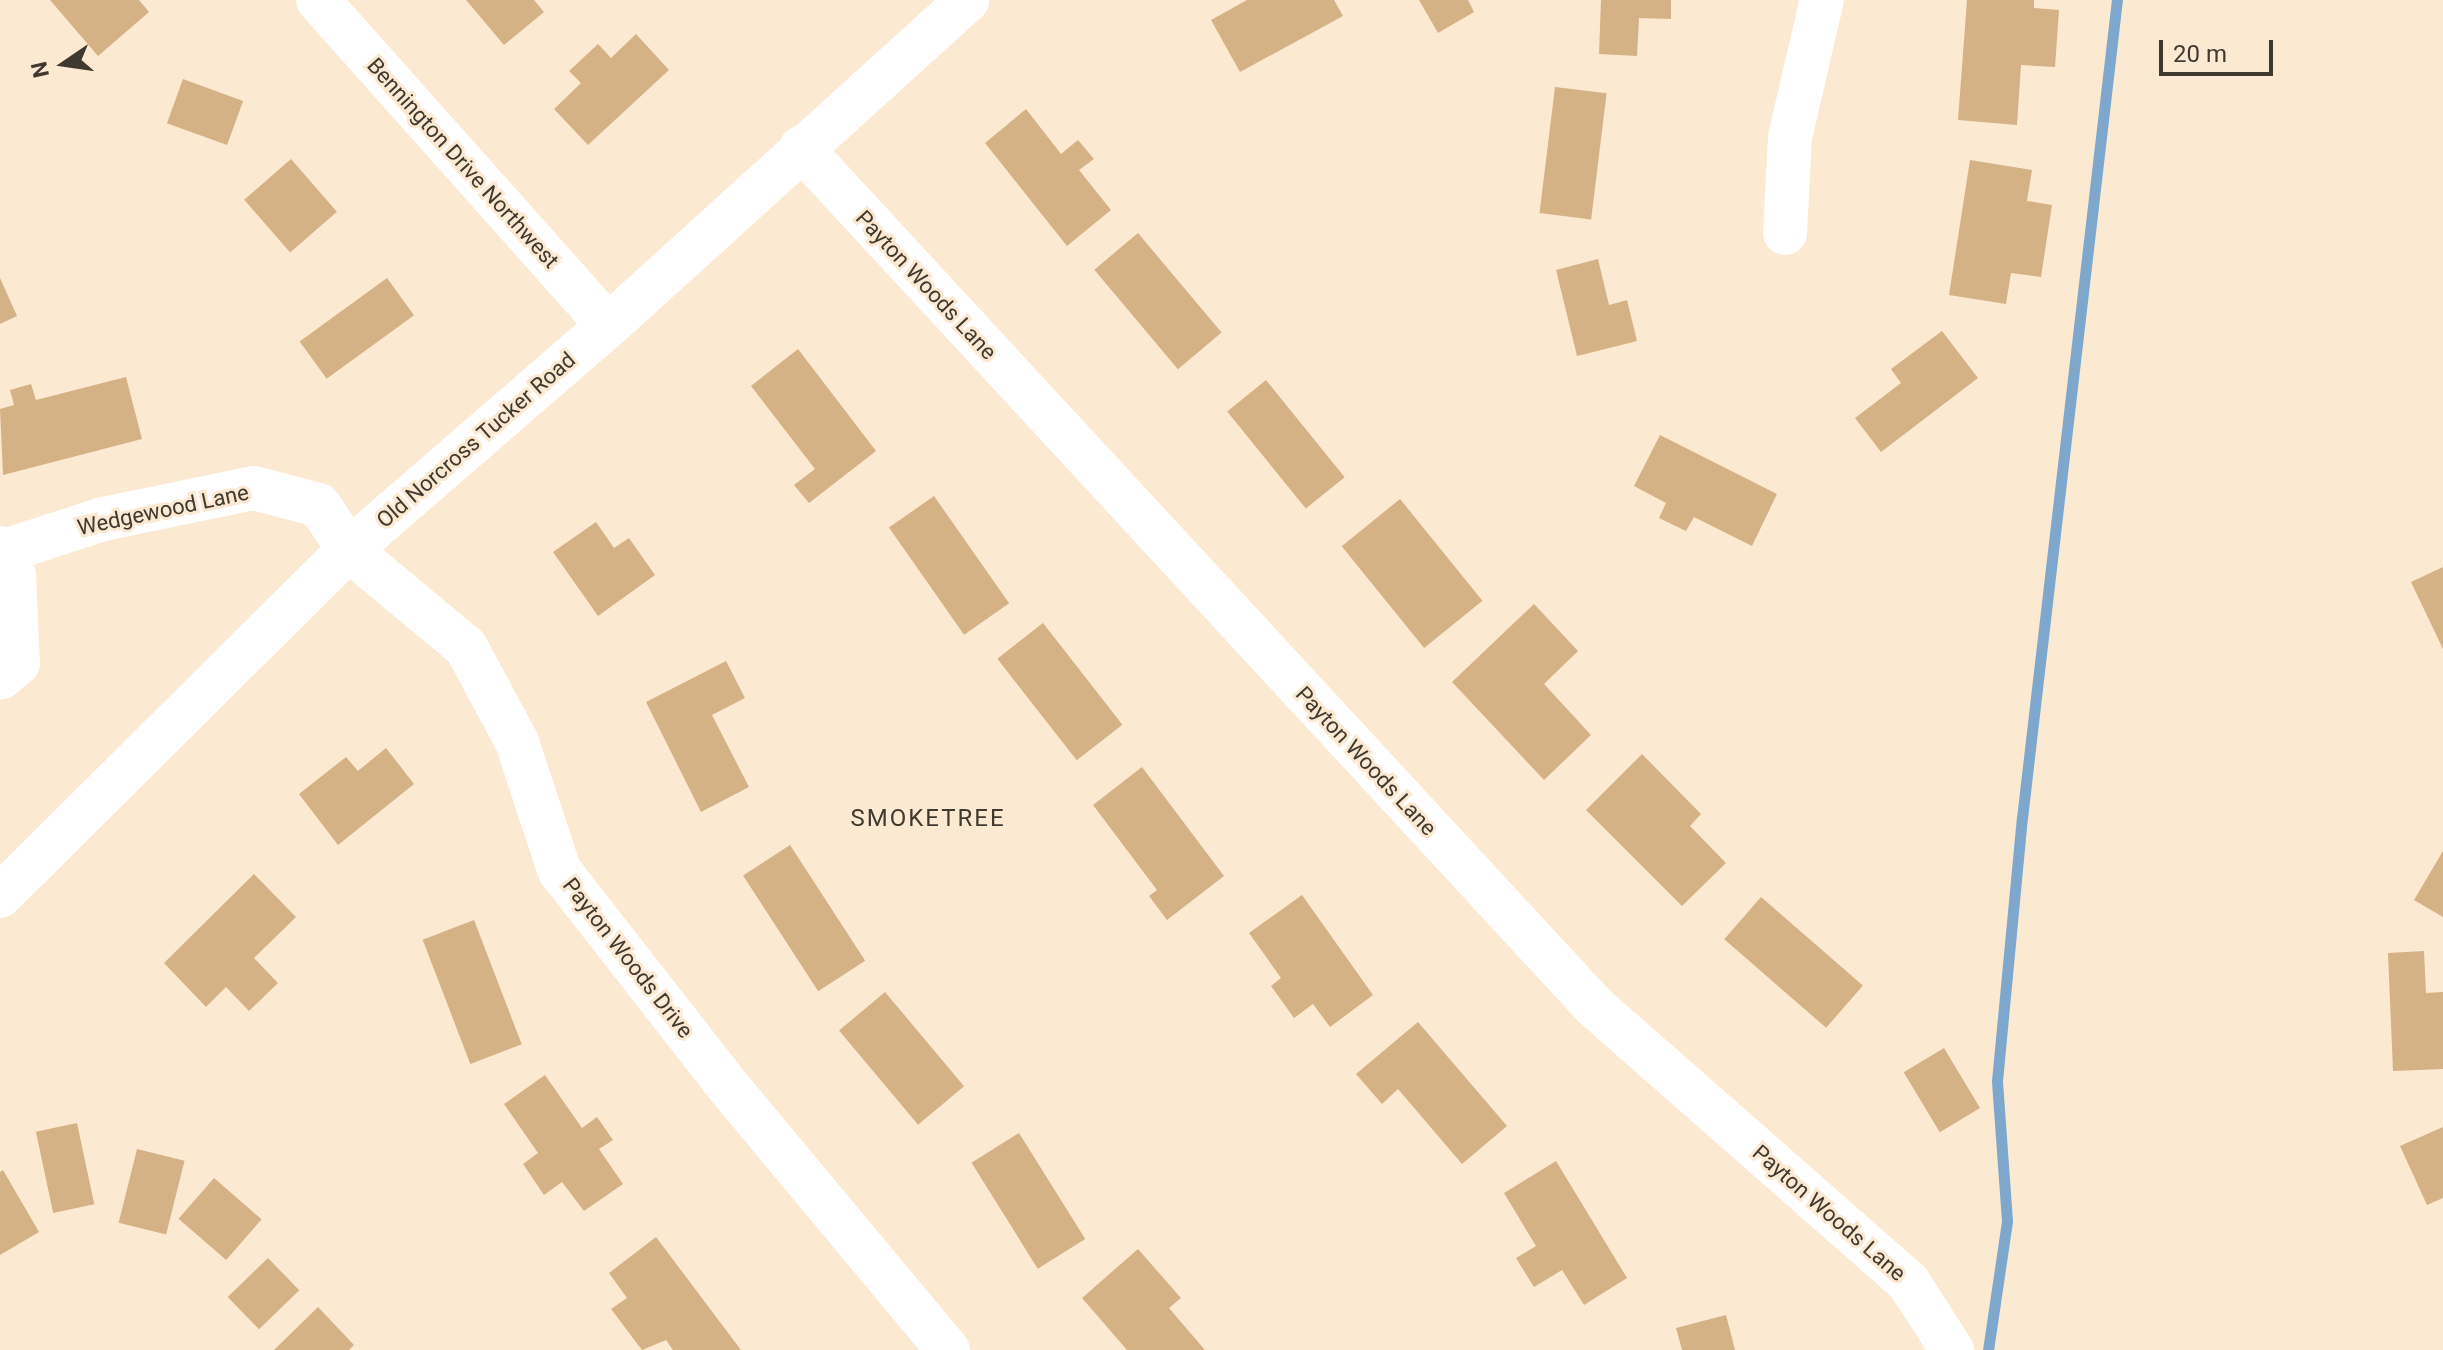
<!DOCTYPE html>
<html>
<head>
<meta charset="utf-8">
<style>
  body { margin:0 }
  #map { position:relative; width:2443px; height:1350px; overflow:hidden; background:#fce9d2; font-family:Roboto,sans-serif }
  div>[style] { position:absolute }
  .stream>* { height:11px; margin:-5.5px; padding:0 5.5px; transform-origin:5.5px; border-radius:5.5px; background:#7ea7cd }
  .building>* { inset:0; background:#d5b186; transform-origin:0 0 }
  .minor>* { height:44px; margin:-22px; padding:0 22px; transform-origin:22px; border-radius:22px; background:#fff }
  .tertiary>* { height:44px; margin:-22px; padding:0 22px; transform-origin:22px; border-radius:22px; background:#fff }
  span { translate:-50% -50%; white-space:nowrap; text-align:center; line-height:1.15; -webkit-text-stroke:6px #fce9d2; paint-order:stroke }
  .street-label { font-size:22px; color:#403930 }
  .neighbourhood-label { font-size:24px; color:#403930; letter-spacing:2px }
  .north { position:absolute; left:24px; top:24px; width:80px; height:80px; -webkit-text-stroke:6px #fce9d2; paint-order:stroke; rotate:257deg; font-size:22px; font-weight:700; line-height:32px; text-align:center; color:#403930 }
  .north::after { content:''; display:block; margin:auto; width:28px; height:36px; background:#403930; clip-path:polygon(50% 0,100% 100%,50% 72%,0 100%) }
  .scale { position:absolute; left:2159px; top:40px; width:114px; height:36px; box-sizing:border-box; border:4px solid #403930; border-top:0; padding-left:10px; font-size:24px; line-height:28px; white-space:nowrap; color:#403930; -webkit-text-stroke:6px #fce9d2; paint-order:stroke }
</style>
</head>
<body>
<div id="map">
  <div class="stream">
    <i style="left:1988px;top:1350px;width:130px;rotate:-81.6deg"></i>
    <i style="left:2007px;top:1221px;width:140px;rotate:-94.1deg"></i>
    <i style="left:1997px;top:1081px;width:264px;rotate:-84.6deg"></i>
    <i style="left:2022px;top:818px;width:823px;rotate:-83.38deg"></i>
  </div>
  <div class="building">
    <i style="clip-path:polygon(50px 0,139px 0,149px 12px,98px 56px)"></i>
    <i style="clip-path:polygon(466px 0,534px 0,544px 12px,504px 45px)"></i>
    <i style="clip-path:polygon(1247px 0,1334px 0,1343px 16px,1240px 72px,1211px 20px)"></i>
    <i style="clip-path:polygon(1419px 0,1468px 0,1474px 12px,1438px 33px)"></i>
    <i style="clip-path:polygon(1601px 0,1671px 0,1671px 19px,1639px 18px,1637px 56px,1599px 54px)"></i>
    <i style="clip-path:polygon(1967px 0,2034px 0,2034px 8px,2059px 10px,2055px 67px,2021px 65px,2017px 125px,1958px 120px)"></i>
    <i style="clip-path:polygon(636px 34px,669px 70px,588px 145px,554px 109px,581px 83px,569px 71px,598px 44px,611px 58px)"></i>
    <i style="left:183px;top:79px;width:64px;height:47px;rotate:20deg"></i>
    <i style="left:1555px;top:87px;width:52px;height:127px;rotate:7deg"></i>
    <i style="clip-path:polygon(1026px 109px,1061px 154px,1078px 140px,1094px 159px,1079px 170px,1111px 210px,1067px 246px,985px 143px)"></i>
    <i style="left:291px;top:159px;width:70px;height:62px;rotate:49deg"></i>
    <i style="clip-path:polygon(1970px 160px,2032px 170px,2027px 201px,2052px 205px,2041px 277px,2011px 273px,2006px 304px,1949px 295px)"></i>
    <i style="left:1138px;top:233px;width:130px;height:57px;rotate:50deg"></i>
    <i style="clip-path:polygon(1598px 259px,1609px 305px,1627px 300px,1637px 341px,1577px 356px,1556px 270px)"></i>
    <i style="clip-path:polygon(0 278px,17px 316px,0 324px)"></i>
    <i style="left:387px;top:278px;width:46px;height:108px;rotate:54deg"></i>
    <i style="clip-path:polygon(1942px 331px,1978px 378px,1881px 452px,1855px 418px,1901px 383px,1891px 369px)"></i>
    <i style="clip-path:polygon(798px 349px,876px 451px,809px 503px,794px 485px,815px 469px,751px 386px)"></i>
    <i style="clip-path:polygon(126px 377px,142px 439px,3px 475px,0 409px,14px 405px,10px 390px,31px 384px,36px 400px)"></i>
    <i style="left:1266px;top:380px;width:125px;height:50px;rotate:51deg"></i>
    <i style="clip-path:polygon(1660px 435px,1777px 494px,1752px 546px,1694px 517px,1686px 531px,1659px 518px,1666px 503px,1634px 486px)"></i>
    <i style="left:934px;top:496px;width:131px;height:55px;rotate:55deg"></i>
    <i style="left:1400px;top:499px;width:131px;height:75px;rotate:51deg"></i>
    <i style="clip-path:polygon(596px 522px,614px 548px,629px 538px,655px 575px,598px 616px,553px 552px)"></i>
    <i style="clip-path:polygon(2443px 567px,2443px 649px,2411px 582px)"></i>
    <i style="clip-path:polygon(1534px 604px,1578px 651px,1544px 684px,1591px 735px,1544px 780px,1452px 682px)"></i>
    <i style="left:1043px;top:623px;width:129px;height:58px;rotate:52deg"></i>
    <i style="clip-path:polygon(726px 661px,745px 698px,712px 715px,749px 787px,701px 812px,646px 702px)"></i>
    <i style="clip-path:polygon(386px 748px,414px 784px,338px 845px,299px 794px,346px 757px,358px 771px)"></i>
    <i style="clip-path:polygon(1642px 754px,1701px 814px,1690px 826px,1726px 863px,1682px 906px,1586px 810px)"></i>
    <i style="clip-path:polygon(1142px 767px,1224px 876px,1167px 920px,1149px 896px,1157px 890px,1093px 805px)"></i>
    <i style="left:790px;top:845px;width:138px;height:56px;rotate:57deg"></i>
    <i style="clip-path:polygon(2443px 851px,2443px 917px,2414px 900px)"></i>
    <i style="clip-path:polygon(254px 874px,296px 917px,254px 958px,278px 983px,249px 1011px,226px 987px,206px 1007px,164px 963px)"></i>
    <i style="clip-path:polygon(1302px 895px,1373px 995px,1330px 1027px,1313px 1004px,1294px 1018px,1271px 986px,1281px 978px,1249px 933px)"></i>
    <i style="left:1761px;top:897px;width:135px;height:56px;rotate:41deg"></i>
    <i style="left:474px;top:920px;width:133px;height:55px;rotate:69deg"></i>
    <i style="clip-path:polygon(2424px 951px,2426px 993px,2443px 992px,2443px 1069px,2393px 1071px,2388px 953px)"></i>
    <i style="left:885px;top:992px;width:123px;height:60px;rotate:50deg"></i>
    <i style="clip-path:polygon(1418px 1022px,1507px 1126px,1462px 1164px,1398px 1089px,1382px 1104px,1356px 1074px)"></i>
    <i style="left:1944px;top:1048px;width:70px;height:47px;rotate:59deg"></i>
    <i style="clip-path:polygon(545px 1075px,582px 1128px,597px 1117px,613px 1140px,599px 1149px,623px 1184px,584px 1211px,562px 1182px,544px 1195px,523px 1164px,538px 1153px,504px 1104px)"></i>
    <i style="left:77px;top:1123px;width:83px;height:42px;rotate:78deg"></i>
    <i style="clip-path:polygon(2443px 1127px,2443px 1198px,2427px 1205px,2400px 1146px)"></i>
    <i style="left:1019px;top:1133px;width:125px;height:56px;rotate:58deg"></i>
    <i style="left:137px;top:1149px;width:49px;height:76px;rotate:14deg"></i>
    <i style="clip-path:polygon(1556px 1161px,1627px 1278px,1584px 1305px,1562px 1270px,1534px 1287px,1516px 1258px,1536px 1246px,1504px 1193px)"></i>
    <i style="clip-path:polygon(3px 1170px,39px 1232px,0 1255px,0 1172px)"></i>
    <i style="left:214px;top:1178px;width:63px;height:54px;rotate:41deg"></i>
    <i style="clip-path:polygon(656px 1237px,741px 1350px,673px 1350px,666px 1340px,642px 1350px,611px 1309px,627px 1298px,609px 1273px)"></i>
    <i style="clip-path:polygon(1138px 1249px,1181px 1298px,1169px 1308px,1205px 1350px,1127px 1350px,1082px 1298px)"></i>
    <i style="left:268px;top:1258px;width:45px;height:56px;rotate:46deg"></i>
    <i style="clip-path:polygon(318px 1307px,354px 1345px,349px 1350px,274px 1350px)"></i>
    <i style="clip-path:polygon(1726px 1315px,1735px 1350px,1682px 1350px,1676px 1328px)"></i>
  </div>
  <div class="minor">
    <i style="left:318px;top:0;width:436px;rotate:48.3deg"></i>
    <i style="left:801px;top:148px;width:1168px;rotate:47.25deg"></i>
    <i style="left:1594px;top:1006px;width:419px;rotate:41.3deg"></i>
    <i style="left:1909px;top:1283px;width:80px;rotate:57.3deg"></i>
    <i style="left:1785px;top:233px;width:96px;rotate:-87deg"></i>
    <i style="left:1790px;top:137px;width:141px;rotate:-76.9deg"></i>
    <i style="left:0;top:548px;width:31px;rotate:63deg"></i>
    <i style="left:14px;top:576px;width:87px;rotate:87.4deg"></i>
    <i style="left:18px;top:663px;width:23px;rotate:140deg"></i>
    <i style="left:2px;top:552px;width:106px;rotate:-18.1deg"></i>
    <i style="left:103px;top:519px;width:154px;rotate:-11.6deg"></i>
    <i style="left:254px;top:488px;width:67px;rotate:14.7deg"></i>
    <i style="left:319px;top:505px;width:54px;rotate:56.3deg"></i>
    <i style="left:349px;top:550px;width:152px;rotate:39.7deg"></i>
    <i style="left:466px;top:647px;width:108px;rotate:61.8deg"></i>
    <i style="left:517px;top:742px;width:135px;rotate:71.8deg"></i>
    <i style="left:559px;top:870px;width:265px;rotate:52deg"></i>
    <i style="left:722px;top:1079px;width:353px;rotate:50.2deg"></i>
  </div>
  <div class="tertiary">
    <i style="left:0;top:896px;width:491px;rotate:-44.8deg"></i>
    <i style="left:349px;top:550px;width:342px;rotate:-40.9deg"></i>
    <i style="left:608px;top:326px;width:485px;rotate:-42.2deg"></i>
  </div>
  <div class="street-label">
    <span style="left:463px;top:163px;rotate:48deg">Bennington Drive Northwest</span>
    <span style="left:926px;top:285px;rotate:47deg">Payton Woods Lane</span>
    <span style="left:476px;top:440px;rotate:-41deg">Old Norcross Tucker Road</span>
    <span style="left:163px;top:510px;rotate:-12deg">Wedgewood Lane</span>
    <span style="left:1366px;top:761px;rotate:47deg">Payton Woods Lane</span>
    <span style="left:628px;top:958px;rotate:52deg">Payton Woods Drive</span>
    <span style="left:1829px;top:1213px;rotate:41deg">Payton Woods Lane</span>
  </div>
  <div class="neighbourhood-label">
    <span style="left:928px;top:819px">SMOKETREE</span>
  </div>
  <div class="north">N</div>
  <div class="scale">20 m</div>
</div>
</body>
</html>
